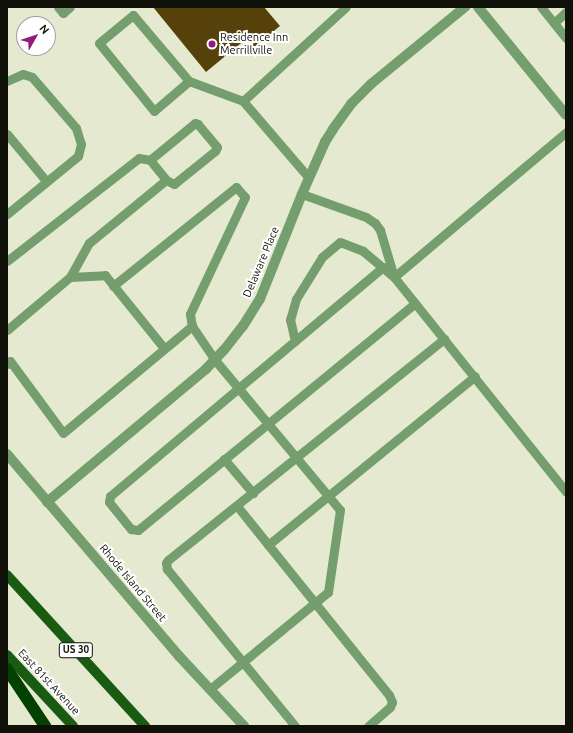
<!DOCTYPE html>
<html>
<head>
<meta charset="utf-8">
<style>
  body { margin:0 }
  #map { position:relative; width:573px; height:733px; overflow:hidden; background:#e5e9d0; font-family:Ubuntu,sans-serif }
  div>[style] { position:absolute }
  .building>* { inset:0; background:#554109 }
  .service>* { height:9px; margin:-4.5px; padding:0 4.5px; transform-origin:4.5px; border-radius:4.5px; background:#749e6e }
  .minor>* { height:10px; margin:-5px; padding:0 5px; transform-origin:5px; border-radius:5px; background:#749e6e }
  .primary>* { height:10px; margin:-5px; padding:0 5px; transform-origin:5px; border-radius:5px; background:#195b11 }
  .motorway>* { height:12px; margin:-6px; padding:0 6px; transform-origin:6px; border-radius:6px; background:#034100 }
  .dots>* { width:11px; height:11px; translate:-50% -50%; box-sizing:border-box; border:2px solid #fff; border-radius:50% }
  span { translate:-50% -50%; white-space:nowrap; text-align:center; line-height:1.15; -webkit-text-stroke:4px #fff; paint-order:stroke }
  .shield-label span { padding:1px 3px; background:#fff; border:1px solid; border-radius:3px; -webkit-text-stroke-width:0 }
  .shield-label { font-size:10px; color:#101109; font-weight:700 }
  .poi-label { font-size:11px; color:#101109 }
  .left { translate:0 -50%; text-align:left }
  .street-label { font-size:11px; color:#101109 }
  .frame { position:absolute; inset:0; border:8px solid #101109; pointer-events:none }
  .north { position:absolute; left:16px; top:16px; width:40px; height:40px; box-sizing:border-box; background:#fff; border:1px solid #9fa09d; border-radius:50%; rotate:51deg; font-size:11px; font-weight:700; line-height:16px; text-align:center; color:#101109 }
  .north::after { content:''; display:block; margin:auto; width:14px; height:18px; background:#911c7b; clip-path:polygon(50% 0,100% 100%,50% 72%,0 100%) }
</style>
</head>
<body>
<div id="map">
  <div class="building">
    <i style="clip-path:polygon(153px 7px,264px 7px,280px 26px,253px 48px,246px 39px,206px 72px)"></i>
  </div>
  <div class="service">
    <i style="left:58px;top:7px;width:8px;rotate:50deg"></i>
    <i style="left:63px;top:13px;width:9px;rotate:-41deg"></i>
    <i style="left:541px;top:7px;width:40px;rotate:51deg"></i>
    <i style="left:554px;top:23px;width:16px;rotate:-43deg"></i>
    <i style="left:7px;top:81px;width:17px;rotate:-24deg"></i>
    <i style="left:23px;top:74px;width:9px;rotate:18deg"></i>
    <i style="left:32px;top:77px;width:67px;rotate:49.2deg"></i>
    <i style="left:76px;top:128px;width:17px;rotate:73deg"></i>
    <i style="left:81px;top:144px;width:12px;rotate:104deg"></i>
    <i style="left:78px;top:156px;width:92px;rotate:140.8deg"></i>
    <i style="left:189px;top:81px;width:46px;rotate:139.4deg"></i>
    <i style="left:154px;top:111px;width:87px;rotate:-129deg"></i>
    <i style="left:99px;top:43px;width:44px;rotate:-39.5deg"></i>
    <i style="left:133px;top:15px;width:87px;rotate:49.7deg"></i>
    <i style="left:189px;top:81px;width:58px;rotate:20.3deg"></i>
    <i style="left:243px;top:101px;width:101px;rotate:49.4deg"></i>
    <i style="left:243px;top:101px;width:139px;rotate:-42.4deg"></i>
    <i style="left:7px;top:134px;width:62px;rotate:50.2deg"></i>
    <i style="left:302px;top:194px;width:68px;rotate:19.8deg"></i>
    <i style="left:366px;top:217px;width:11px;rotate:34deg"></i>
    <i style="left:375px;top:223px;width:9px;rotate:54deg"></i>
    <i style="left:380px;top:230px;width:49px;rotate:73.4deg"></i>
    <i style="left:394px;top:277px;width:225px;rotate:-40.1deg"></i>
    <i style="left:7px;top:261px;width:167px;rotate:-38deg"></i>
    <i style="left:139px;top:158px;width:11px;rotate:10deg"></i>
    <i style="left:150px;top:160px;width:26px;rotate:51deg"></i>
    <i style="left:383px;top:267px;width:356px;rotate:140deg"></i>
    <i style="left:110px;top:496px;width:6px;rotate:99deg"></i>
    <i style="left:109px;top:502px;width:35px;rotate:51deg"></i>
    <i style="left:131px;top:529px;width:7px;rotate:8deg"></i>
    <i style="left:138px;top:530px;width:358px;rotate:-39.3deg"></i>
    <i style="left:70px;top:277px;width:35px;rotate:-3deg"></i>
    <i style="left:105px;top:275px;width:94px;rotate:51.1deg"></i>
    <i style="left:113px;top:286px;width:158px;rotate:-38.8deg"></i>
    <i style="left:236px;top:187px;width:13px;rotate:48deg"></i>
    <i style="left:245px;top:197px;width:129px;rotate:115.2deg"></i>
    <i style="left:190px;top:314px;width:12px;rotate:81deg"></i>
    <i style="left:7px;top:330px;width:82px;rotate:-40.1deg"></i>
    <i style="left:70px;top:277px;width:39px;rotate:-61deg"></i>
    <i style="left:89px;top:243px;width:99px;rotate:-39.3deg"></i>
    <i style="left:166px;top:180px;width:9px;rotate:27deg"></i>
    <i style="left:174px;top:184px;width:53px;rotate:-38.8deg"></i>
    <i style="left:215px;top:151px;width:4px;rotate:-63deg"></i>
    <i style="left:217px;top:147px;width:30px;rotate:-130deg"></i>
    <i style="left:198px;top:124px;width:3px;rotate:-162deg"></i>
    <i style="left:195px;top:123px;width:58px;rotate:140.6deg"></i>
    <i style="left:295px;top:341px;width:22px;rotate:-103deg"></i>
    <i style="left:290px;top:320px;width:22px;rotate:-74deg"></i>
    <i style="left:296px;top:299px;width:49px;rotate:-58.2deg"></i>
    <i style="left:322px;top:257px;width:23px;rotate:-40deg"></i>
    <i style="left:340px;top:242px;width:25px;rotate:21deg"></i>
    <i style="left:363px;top:251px;width:40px;rotate:40deg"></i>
    <i style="left:394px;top:277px;width:275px;rotate:51.3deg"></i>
    <i style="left:7px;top:364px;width:4px;rotate:-45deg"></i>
    <i style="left:10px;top:361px;width:89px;rotate:53.6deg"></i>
    <i style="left:63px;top:433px;width:168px;rotate:-39.7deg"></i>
    <i style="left:192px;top:326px;width:41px;rotate:55.9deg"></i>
    <i style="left:215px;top:360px;width:195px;rotate:50.2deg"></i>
    <i style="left:340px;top:510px;width:83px;rotate:98.3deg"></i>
    <i style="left:328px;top:592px;width:153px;rotate:140.6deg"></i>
    <i style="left:224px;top:459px;width:45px;rotate:49.5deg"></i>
    <i style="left:237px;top:506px;width:243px;rotate:51.2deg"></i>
    <i style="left:389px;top:695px;width:8px;rotate:67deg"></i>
    <i style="left:392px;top:702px;width:5px;rotate:112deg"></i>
    <i style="left:390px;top:707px;width:29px;rotate:139deg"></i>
    <i style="left:268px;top:545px;width:267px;rotate:-39.2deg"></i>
    <i style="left:295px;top:726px;width:203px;rotate:-129.2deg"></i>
    <i style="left:167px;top:569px;width:6px;rotate:-99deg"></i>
    <i style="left:166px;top:563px;width:4px;rotate:-56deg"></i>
    <i style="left:168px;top:560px;width:354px;rotate:-38.7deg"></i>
  </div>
  <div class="minor">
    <i style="left:478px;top:7px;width:139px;rotate:50.8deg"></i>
    <i style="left:7px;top:454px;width:265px;rotate:49.6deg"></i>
    <i style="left:179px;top:656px;width:96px;rotate:47.1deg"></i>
    <i style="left:47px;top:502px;width:207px;rotate:-39.9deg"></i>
    <i style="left:206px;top:369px;width:26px;rotate:-47deg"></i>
    <i style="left:224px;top:350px;width:31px;rotate:-52deg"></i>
    <i style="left:243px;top:326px;width:32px;rotate:-58deg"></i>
    <i style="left:260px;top:299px;width:113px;rotate:-68.2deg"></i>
    <i style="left:302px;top:194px;width:57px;rotate:-66.1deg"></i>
    <i style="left:325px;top:142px;width:15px;rotate:-58deg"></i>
    <i style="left:333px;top:129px;width:31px;rotate:-54deg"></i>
    <i style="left:351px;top:104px;width:28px;rotate:-45deg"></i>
    <i style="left:371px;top:84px;width:122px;rotate:-39.3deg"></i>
  </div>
  <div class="primary">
    <i style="left:7px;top:575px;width:205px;rotate:47.6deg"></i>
    <i style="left:7px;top:655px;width:97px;rotate:47.1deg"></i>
  </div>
  <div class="motorway">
    <i style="left:7px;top:669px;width:69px;rotate:56.3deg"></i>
  </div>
  <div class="dots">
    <i style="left:212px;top:44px;background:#911c7b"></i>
  </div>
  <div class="shield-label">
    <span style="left:76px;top:650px">US 30</span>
  </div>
  <div class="poi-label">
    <span class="left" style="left:220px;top:44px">Residence Inn<br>Merrillville</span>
  </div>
  <div class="street-label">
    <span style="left:261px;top:262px;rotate:-67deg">Delaware Place</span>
    <span style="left:133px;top:583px;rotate:50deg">Rhode Island Street</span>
    <span style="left:49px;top:682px;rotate:47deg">East 81st Avenue</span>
  </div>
  <div class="frame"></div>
  <div class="north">N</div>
</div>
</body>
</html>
